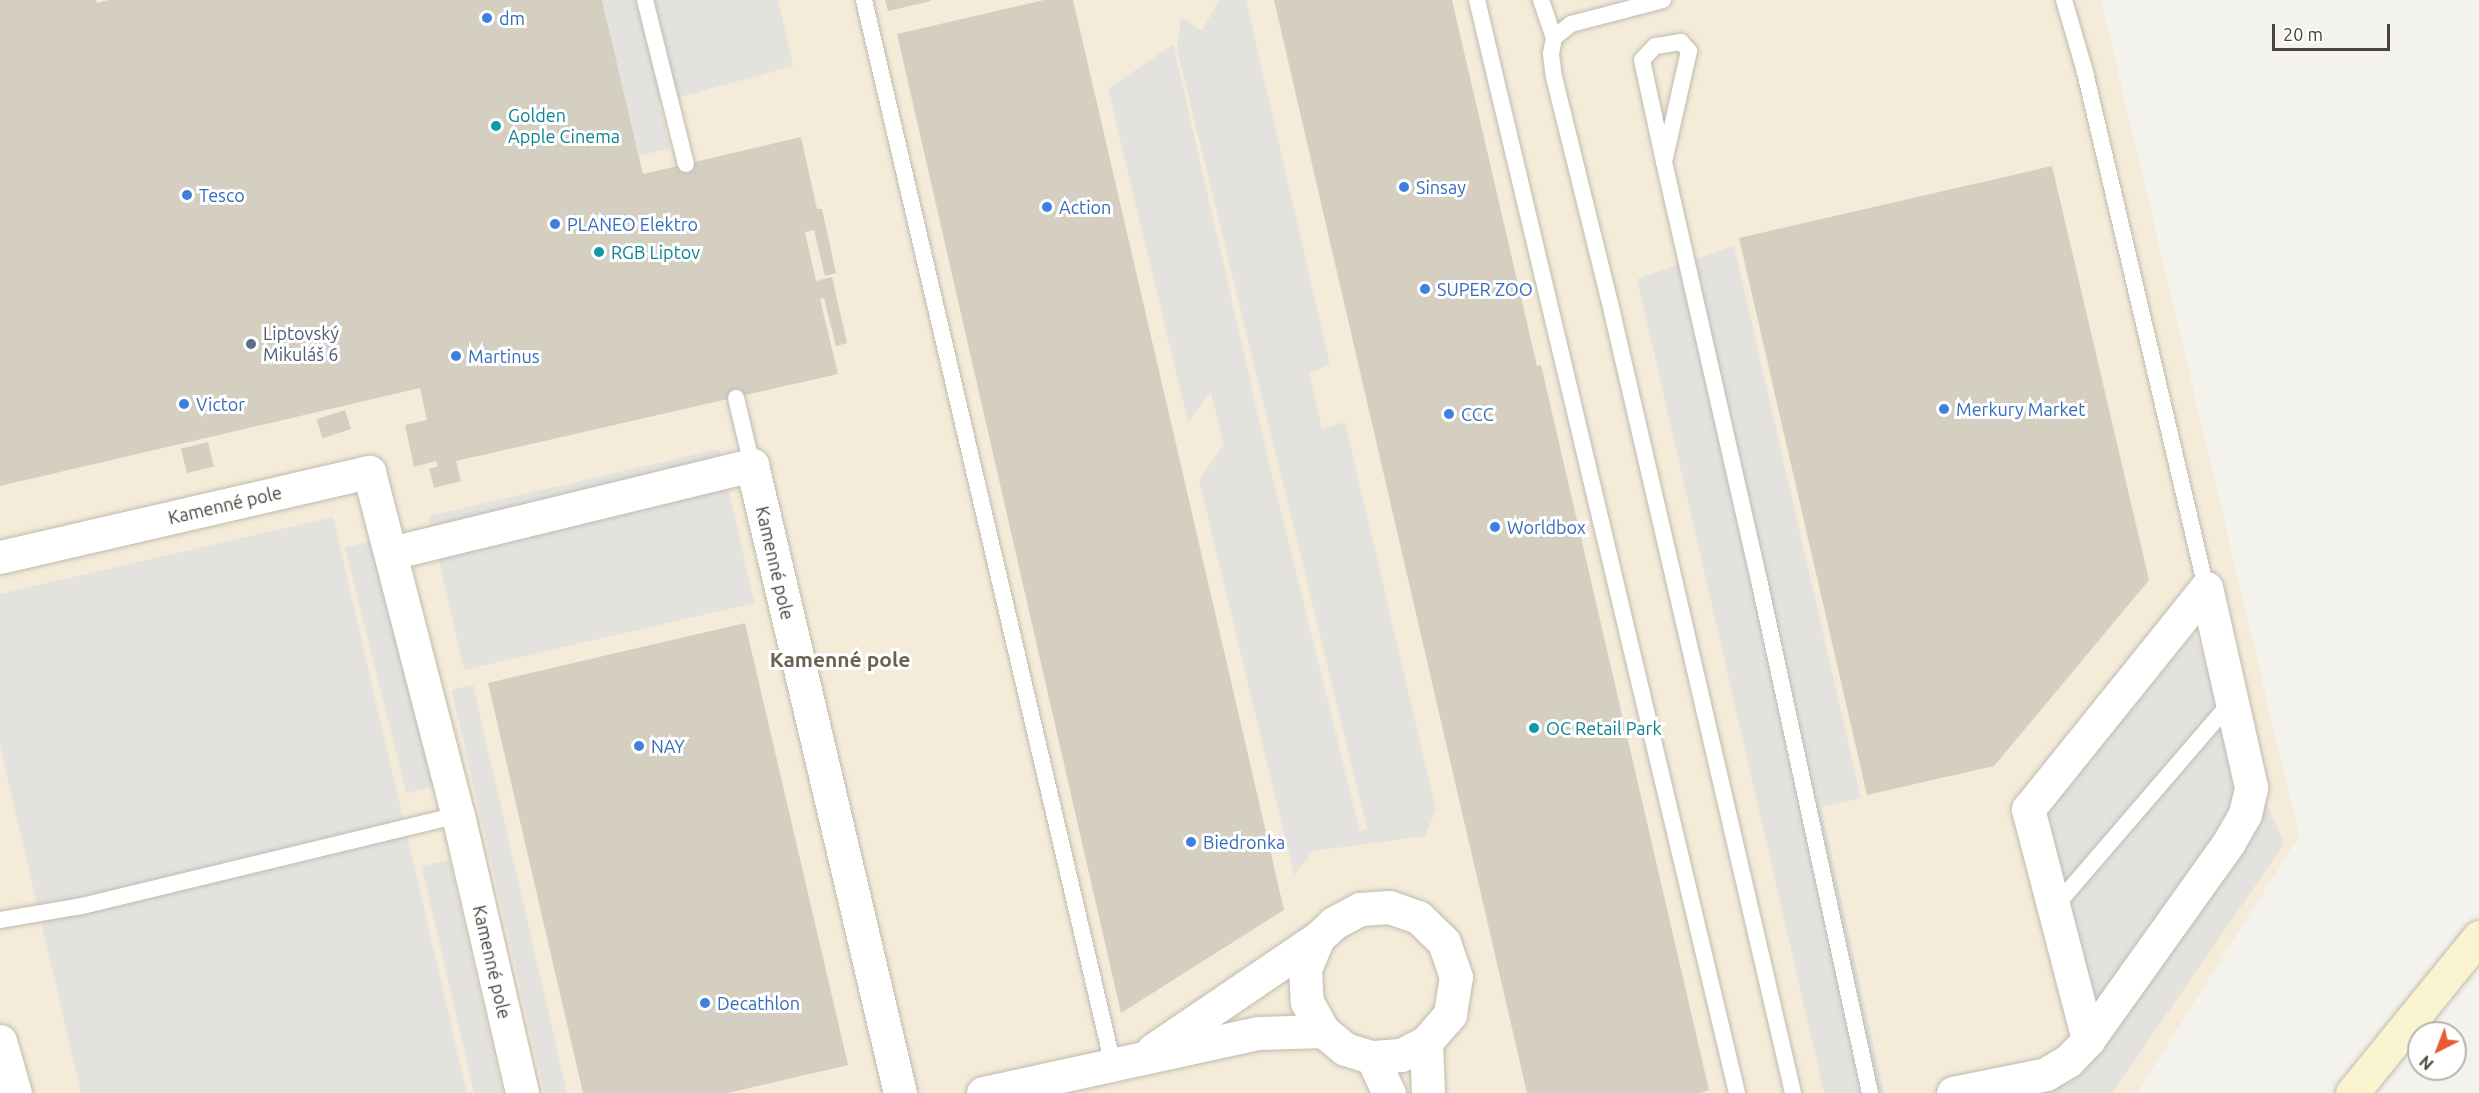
<!DOCTYPE html>
<html>
<head>
<meta charset="utf-8">
<style>
  body { margin:0 }
  #map { position:relative; width:2479px; height:1093px; overflow:hidden; background:#f4f2ec; font-family:Ubuntu,sans-serif }
  div>[style] { position:absolute }
  .commercial>* { inset:0; background:#f4ebd9 }
  .parking>* { inset:0; background:#e4e2df; transform-origin:0 0 }
  .building>* { inset:0; background:#d5cfc2; transform-origin:0 0 }
  .roads { filter:drop-shadow(0 0 2px #bfbbaf) drop-shadow(0 0 2px #bfbbaf) }
  .service>* { height:16px; margin:-8px; padding:0 8px; transform-origin:8px; border-radius:8px; background:#fff }
  .minor>* { height:33px; margin:-16.5px; padding:0 16.5px; transform-origin:16.5px; border-radius:16.5px; background:#fff }
  .secondary>* { height:33px; margin:-16.5px; padding:0 16.5px; transform-origin:16.5px; border-radius:16.5px; background:#faf3d0 }
  .dots>* { width:16px; height:16px; translate:-50% -50%; box-sizing:border-box; border:3px solid #fff; border-radius:50% }
  span { translate:-50% -50%; white-space:nowrap; text-align:center; line-height:1.15; -webkit-text-stroke:6px #fff; paint-order:stroke }
  .shop-label { font-size:18px; color:#366cbe }
  .left { translate:0 -50%; text-align:left }
  .culture-label { font-size:18px; color:#0d838f }
  .service-label { font-size:18px; color:#4e5e75 }
  .street-label { font-size:18px; color:#48443a }
  .quarter-label { font-size:21px; color:#6a6252; font-weight:700 }
  .north { position:absolute; left:2407px; top:1021px; width:60px; height:60px; box-sizing:border-box; background:#fff; border:2px solid #b6b4b0; border-radius:50%; rotate:222deg; font-size:16px; font-weight:700; line-height:24px; text-align:center; color:#48443a }
  .north::after { content:''; display:block; margin:auto; width:21px; height:27px; background:#e85930; clip-path:polygon(50% 0,100% 100%,50% 72%,0 100%) }
  .scale { position:absolute; left:2272px; top:24px; width:118px; height:27px; box-sizing:border-box; border:3px solid #48443a; border-top:0; padding-left:8px; font-size:18px; line-height:21px; white-space:nowrap; color:#48443a; -webkit-text-stroke:4px #fff; paint-order:stroke }
</style>
</head>
<body>
<div id="map">
  <div class="commercial">
    <i style="clip-path:polygon(0 0,2101px 0,2299px 836px,2137px 1093px,0 1093px)"></i>
  </div>
  <div class="parking">
    <i style="clip-path:polygon(602px 0,778px 0,793px 66px,659px 103px,670px 148px,639px 156px)"></i>
    <i style="clip-path:polygon(1219px 0,1246px 0,1330px 365px,1309px 373px,1322px 429px,1345px 422px,1436px 810px,1425px 836px,1313px 851px,1294px 875px,1199px 480px,1224px 444px,1211px 392px,1188px 422px,1108px 89px,1173px 44px,1270px 467px,1360px 831px,1367px 828px,1177px 49px,1181px 17px,1202px 31px)"></i>
    <i style="clip-path:polygon(1734px 246px,1861px 798px,1821px 807px,1884px 1093px,1824px 1093px,1637px 279px)"></i>
    <i style="left:719px;top:449px;width:158px;height:298px;rotate:77deg"></i>
    <i style="clip-path:polygon(333px 517px,467px 1093px,81px 1093px,0 745px,0 594px)"></i>
    <i style="left:380px;top:539px;width:253px;height:36px;rotate:76deg"></i>
    <i style="clip-path:polygon(2194px 634px,2284px 844px,2112px 1093px,2046px 1093px,2095px 1039px,2045px 813px)"></i>
    <i style="left:473px;top:685px;width:419px;height:22px;rotate:77deg"></i>
    <i style="left:449px;top:860px;width:239px;height:28px;rotate:77deg"></i>
  </div>
  <div class="building">
    <i style="clip-path:polygon(0 0,96px 0,97px 3px,108px 0,602px 0,643px 174px,801px 137px,817px 209px,822px 209px,836px 273px,825px 276px,814px 230px,805px 232px,816px 281px,832px 277px,847px 343px,836px 346px,824px 298px,820px 299px,838px 374px,456px 461px,461px 481px,434px 488px,429px 469px,438px 466px,436px 461px,414px 467px,405px 425px,427px 420px,420px 388px,0 486px)"></i>
    <i style="clip-path:polygon(885px 0,931px 0,931px 1px,888px 11px)"></i>
    <i style="clip-path:polygon(1044px 0,1073px 0,1284px 910px,1121px 1013px,897px 34px)"></i>
    <i style="clip-path:polygon(1274px 0,1452px 0,1537px 366px,1541px 365px,1709px 1090px,1700px 1093px,1527px 1093px)"></i>
    <i style="clip-path:polygon(2052px 166px,2149px 580px,1994px 766px,1867px 795px,1739px 238px)"></i>
    <i style="left:345px;top:410px;width:20px;height:30px;rotate:72deg"></i>
    <i style="left:208px;top:442px;width:25px;height:28px;rotate:76deg"></i>
    <i style="clip-path:polygon(745px 623px,848px 1065px,728px 1093px,583px 1093px,488px 683px)"></i>
  </div>
  <div class="roads">
    <div class="service">
      <i style="left:645px;top:0;width:169px;rotate:76deg"></i>
      <i style="left:864px;top:0;width:1094px;rotate:76.84deg"></i>
      <i style="left:1477px;top:0;width:1123px;rotate:76.62deg"></i>
      <i style="left:1541px;top:0;width:40px;rotate:71.1deg"></i>
      <i style="left:1663px;top:0;width:95px;rotate:165.4deg"></i>
      <i style="left:1571px;top:24px;width:22px;rotate:141deg"></i>
      <i style="left:1554px;top:38px;width:16px;rotate:101deg"></i>
      <i style="left:1551px;top:54px;width:23px;rotate:83deg"></i>
      <i style="left:1554px;top:77px;width:242px;rotate:76.1deg"></i>
      <i style="left:1612px;top:312px;width:802px;rotate:76.95deg"></i>
      <i style="left:2064px;top:0;width:75px;rotate:73.7deg"></i>
      <i style="left:2085px;top:72px;width:530px;rotate:76.8deg"></i>
      <i style="left:1664px;top:162px;width:114px;rotate:-77.3deg"></i>
      <i style="left:1689px;top:51px;width:12px;rotate:-132deg"></i>
      <i style="left:1681px;top:42px;width:26px;rotate:171deg"></i>
      <i style="left:1655px;top:46px;width:19px;rotate:133deg"></i>
      <i style="left:1642px;top:60px;width:104px;rotate:77.8deg"></i>
      <i style="left:1664px;top:162px;width:429px;rotate:77.2deg"></i>
      <i style="left:1759px;top:580px;width:525px;rotate:77.79deg"></i>
      <i style="left:736px;top:398px;width:69px;rotate:76.6deg"></i>
      <i style="left:2053px;top:909px;width:274px;rotate:-49.3deg"></i>
      <i style="left:0;top:920px;width:83px;rotate:-9.7deg"></i>
      <i style="left:82px;top:906px;width:387px;rotate:-13.6deg"></i>
    </div>
    <div class="minor">
      <i style="left:391px;top:553px;width:372px;rotate:-13.7deg"></i>
      <i style="left:752px;top:465px;width:645px;rotate:76.74deg"></i>
      <i style="left:0;top:557px;width:379px;rotate:-13deg"></i>
      <i style="left:369px;top:472px;width:354px;rotate:75.5deg"></i>
      <i style="left:458px;top:815px;width:285px;rotate:77deg"></i>
      <i style="left:0;top:1041px;width:54px;rotate:73.9deg"></i>
      <i style="left:1426px;top:1042px;width:51px;rotate:87.8deg"></i>
      <i style="left:1153px;top:1050px;width:199px;rotate:-34.2deg"></i>
      <i style="left:1372px;top:1057px;width:40px;rotate:65deg"></i>
      <i style="left:983px;top:1093px;width:282px;rotate:-12.3deg"></i>
      <i style="left:1259px;top:1033px;width:64px;rotate:-1.8deg"></i>
      <i style="left:1323px;top:1031px;width:28px;rotate:39deg"></i>
      <i style="left:1345px;top:1049px;width:28px;rotate:17deg"></i>
      <i style="left:1372px;top:1057px;width:29px;rotate:-4deg"></i>
      <i style="left:1401px;top:1055px;width:28px;rotate:-27deg"></i>
      <i style="left:1426px;top:1042px;width:37px;rotate:-49deg"></i>
      <i style="left:1450px;top:1014px;width:37px;rotate:-81deg"></i>
      <i style="left:1456px;top:977px;width:37px;rotate:-109deg"></i>
      <i style="left:1444px;top:942px;width:36px;rotate:-136deg"></i>
      <i style="left:1418px;top:917px;width:31px;rotate:-161deg"></i>
      <i style="left:1389px;top:907px;width:29px;rotate:176deg"></i>
      <i style="left:1360px;top:909px;width:30px;rotate:152deg"></i>
      <i style="left:1334px;top:923px;width:22px;rotate:137deg"></i>
      <i style="left:1318px;top:938px;width:34px;rotate:113deg"></i>
      <i style="left:1305px;top:969px;width:33px;rotate:87deg"></i>
      <i style="left:1307px;top:1002px;width:33px;rotate:61deg"></i>
      <i style="left:1953px;top:1093px;width:95px;rotate:-11.5deg"></i>
      <i style="left:2046px;top:1074px;width:26px;rotate:-31deg"></i>
      <i style="left:2068px;top:1061px;width:29px;rotate:-46deg"></i>
      <i style="left:2088px;top:1040px;width:243px;rotate:-54.5deg"></i>
      <i style="left:2229px;top:842px;width:32px;rotate:-60deg"></i>
      <i style="left:2245px;top:814px;width:28px;rotate:-77deg"></i>
      <i style="left:2251px;top:787px;width:204px;rotate:-102.7deg"></i>
      <i style="left:2206px;top:588px;width:284px;rotate:128.8deg"></i>
      <i style="left:2028px;top:809px;width:239px;rotate:75.4deg"></i>
    </div>
    <div class="secondary">
      <i style="left:2352px;top:1093px;width:201px;rotate:-50.9deg"></i>
    </div>
  </div>
  <div class="dots">
    <i style="left:487px;top:18px;background:#3f7fe0"></i>
    <i style="left:496px;top:126px;background:#0f9aa8"></i>
    <i style="left:1404px;top:187px;background:#3f7fe0"></i>
    <i style="left:187px;top:195px;background:#3f7fe0"></i>
    <i style="left:1047px;top:207px;background:#3f7fe0"></i>
    <i style="left:555px;top:224px;background:#3f7fe0"></i>
    <i style="left:599px;top:252px;background:#0f9aa8"></i>
    <i style="left:1425px;top:289px;background:#3f7fe0"></i>
    <i style="left:251px;top:344px;background:#5c6f8a"></i>
    <i style="left:456px;top:356px;background:#3f7fe0"></i>
    <i style="left:184px;top:404px;background:#3f7fe0"></i>
    <i style="left:1944px;top:409px;background:#3f7fe0"></i>
    <i style="left:1449px;top:414px;background:#3f7fe0"></i>
    <i style="left:1495px;top:527px;background:#3f7fe0"></i>
    <i style="left:1534px;top:728px;background:#0f9aa8"></i>
    <i style="left:639px;top:746px;background:#3f7fe0"></i>
    <i style="left:1191px;top:842px;background:#3f7fe0"></i>
    <i style="left:705px;top:1003px;background:#3f7fe0"></i>
  </div>
  <div class="shop-label">
    <span class="left" style="left:499px;top:18px">dm</span>
    <span class="left" style="left:1416px;top:187px">Sinsay</span>
    <span class="left" style="left:199px;top:195px">Tesco</span>
    <span class="left" style="left:1059px;top:207px">Action</span>
    <span class="left" style="left:567px;top:224px">PLANEO Elektro</span>
    <span class="left" style="left:1437px;top:289px">SUPER ZOO</span>
    <span class="left" style="left:468px;top:356px">Martinus</span>
    <span class="left" style="left:196px;top:404px">Victor</span>
    <span class="left" style="left:1956px;top:409px">Merkury Market</span>
    <span class="left" style="left:1461px;top:414px">CCC</span>
    <span class="left" style="left:1507px;top:527px">Worldbox</span>
    <span class="left" style="left:651px;top:746px">NAY</span>
    <span class="left" style="left:1203px;top:842px">Biedronka</span>
    <span class="left" style="left:717px;top:1003px">Decathlon</span>
  </div>
  <div class="culture-label">
    <span class="left" style="left:508px;top:126px">Golden<br>Apple Cinema</span>
    <span class="left" style="left:611px;top:252px">RGB Liptov</span>
    <span class="left" style="left:1546px;top:728px">OC Retail Park</span>
  </div>
  <div class="service-label">
    <span class="left" style="left:263px;top:344px">Liptovský<br>Mikuláš 6</span>
  </div>
  <div class="street-label">
    <span style="left:225px;top:505px;rotate:-13deg">Kamenné pole</span>
    <span style="left:775px;top:563px;rotate:77deg">Kamenné pole</span>
    <span style="left:492px;top:962px;rotate:77deg">Kamenné pole</span>
  </div>
  <div class="quarter-label">
    <span style="left:840px;top:659px">Kamenné pole</span>
  </div>
  <div class="north">N</div>
  <div class="scale">20 m</div>
</div>
</body>
</html>
